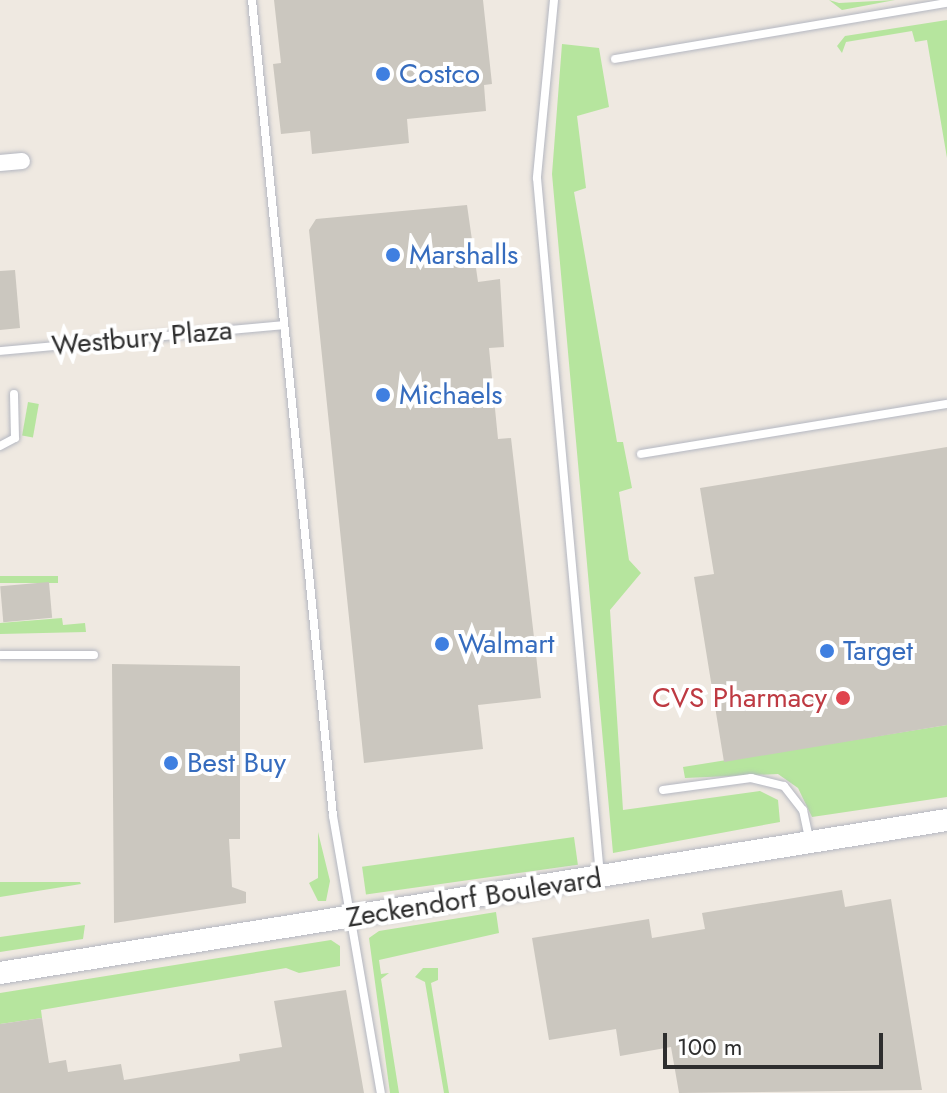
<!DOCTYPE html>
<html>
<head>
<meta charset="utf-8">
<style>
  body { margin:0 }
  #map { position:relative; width:947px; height:1093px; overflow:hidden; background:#efe9e1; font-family:Jost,sans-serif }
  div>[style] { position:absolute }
  .green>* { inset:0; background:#b6e59e; transform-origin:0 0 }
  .building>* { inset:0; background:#cbc7bf; transform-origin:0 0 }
  .roads { filter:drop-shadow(0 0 2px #b4b7c1) drop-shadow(0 0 2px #b4b7c1) }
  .lane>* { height:8px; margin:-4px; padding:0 4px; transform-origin:4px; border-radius:4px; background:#fff }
  .street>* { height:16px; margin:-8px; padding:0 8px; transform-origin:8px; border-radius:8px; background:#fff }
  .secondary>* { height:22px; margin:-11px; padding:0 11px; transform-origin:11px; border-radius:11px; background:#fff }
  .dots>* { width:22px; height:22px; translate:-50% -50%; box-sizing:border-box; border:4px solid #fff; border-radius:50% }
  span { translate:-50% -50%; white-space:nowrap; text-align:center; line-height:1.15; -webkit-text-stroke:8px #fff; paint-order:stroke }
  .shop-label { font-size:28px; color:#366cbe }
  .left { translate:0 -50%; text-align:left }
  .street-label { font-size:28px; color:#2e2e2e }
  .health-label { font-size:28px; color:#be3a42 }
  .right { translate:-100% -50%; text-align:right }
  .scale { position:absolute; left:663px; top:1033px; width:220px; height:36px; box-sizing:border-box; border:4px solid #2e2e2e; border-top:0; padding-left:10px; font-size:24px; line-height:28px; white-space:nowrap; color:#2e2e2e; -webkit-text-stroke:6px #fff; paint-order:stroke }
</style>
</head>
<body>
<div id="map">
  <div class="green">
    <i style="clip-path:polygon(829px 0,839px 3px,895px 0,842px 10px)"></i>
    <i style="clip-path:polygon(947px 20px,947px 158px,927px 40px,915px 42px,912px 31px,846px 42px,842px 53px,837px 46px,845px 36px)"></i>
    <i style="clip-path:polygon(562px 44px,599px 48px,609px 107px,577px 116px,586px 188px,574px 192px,617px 442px,623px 442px,632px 488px,619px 492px,629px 560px,641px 573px,610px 610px,623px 810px,760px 791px,778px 800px,780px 822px,613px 853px,552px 174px)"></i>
    <i style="left:28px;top:402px;width:11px;height:34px;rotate:10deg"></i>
    <i style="left:58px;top:576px;width:7px;height:58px;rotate:90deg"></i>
    <i style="clip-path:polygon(62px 618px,63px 625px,85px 623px,86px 632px,0 634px,0 623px)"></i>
    <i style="clip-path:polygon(947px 725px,947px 797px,812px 817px,798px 788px,778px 774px,685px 778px,683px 767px)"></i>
    <i style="clip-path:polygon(318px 832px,330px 881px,326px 901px,318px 901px,309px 883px,318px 878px)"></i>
    <i style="left:574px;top:837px;width:28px;height:214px;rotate:82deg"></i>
    <i style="clip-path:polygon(0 882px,80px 882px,81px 884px,0 897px)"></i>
    <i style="clip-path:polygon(496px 912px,499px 933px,379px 960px,381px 974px,389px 973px,381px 979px,399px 1093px,390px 1093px,369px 938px,379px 931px)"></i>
    <i style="clip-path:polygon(85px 925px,83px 939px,0 952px,0 937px)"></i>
    <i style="clip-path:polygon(331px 940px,340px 946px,340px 966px,299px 973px,286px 968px,41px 1010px,42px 1018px,0 1024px,0 993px)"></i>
    <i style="clip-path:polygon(423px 968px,438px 968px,438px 980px,431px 983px,449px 1093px,444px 1093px,425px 982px,415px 977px)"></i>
  </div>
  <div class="building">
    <i style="clip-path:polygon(274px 0,483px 0,492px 84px,484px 85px,486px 111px,407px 119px,409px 143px,312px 154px,310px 131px,281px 134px,273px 64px,281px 63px)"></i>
    <i style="clip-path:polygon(467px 205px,478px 282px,500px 279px,504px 347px,489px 348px,498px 439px,511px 438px,541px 698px,478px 705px,483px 749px,364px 763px,309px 230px,316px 219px)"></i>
    <i style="clip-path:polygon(15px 270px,20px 328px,0 330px,0 271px)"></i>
    <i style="clip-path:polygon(947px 447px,947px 725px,724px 762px,694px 577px,714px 574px,700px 488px)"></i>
    <i style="left:49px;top:582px;width:36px;height:49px;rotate:85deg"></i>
    <i style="clip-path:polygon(112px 664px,240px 666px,240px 839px,229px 839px,232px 887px,246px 892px,246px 903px,114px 923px)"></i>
    <i style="clip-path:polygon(842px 890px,845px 907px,891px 899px,922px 1090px,679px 1093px,671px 1047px,620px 1056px,616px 1029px,549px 1040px,532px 938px,649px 919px,652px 938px,705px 929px,702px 913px)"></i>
    <i style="clip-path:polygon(346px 990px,364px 1093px,0 1093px,0 1024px,42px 1018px,49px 1063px,66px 1060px,68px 1072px,121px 1064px,124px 1080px,240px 1061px,239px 1054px,282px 1047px,274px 1001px)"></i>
  </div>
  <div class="roads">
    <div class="lane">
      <i style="left:252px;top:0;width:820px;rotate:84.33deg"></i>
      <i style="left:333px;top:816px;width:281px;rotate:80.2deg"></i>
      <i style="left:554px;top:0;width:179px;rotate:95.5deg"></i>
      <i style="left:537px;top:178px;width:701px;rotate:84.84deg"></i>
      <i style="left:615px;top:59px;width:337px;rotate:-9.6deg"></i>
      <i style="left:0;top:351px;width:285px;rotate:-5.2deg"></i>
      <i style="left:0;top:446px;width:17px;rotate:-28deg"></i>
      <i style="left:15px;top:438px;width:44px;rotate:-91.3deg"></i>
      <i style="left:641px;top:454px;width:310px;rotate:-9.3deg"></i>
      <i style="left:0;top:655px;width:94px"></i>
      <i style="left:663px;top:790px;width:89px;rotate:-7.8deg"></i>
      <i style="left:751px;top:778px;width:34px;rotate:14deg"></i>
      <i style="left:784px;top:786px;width:31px;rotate:52deg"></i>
      <i style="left:803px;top:810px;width:33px;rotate:78deg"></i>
    </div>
    <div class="street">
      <i style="left:0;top:163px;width:22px;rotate:-5deg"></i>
    </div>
    <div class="secondary">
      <i style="left:0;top:973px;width:959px;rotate:-9.18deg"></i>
    </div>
  </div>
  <div class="dots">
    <i style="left:383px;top:74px;background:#3f7fe0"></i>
    <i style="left:393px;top:255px;background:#3f7fe0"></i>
    <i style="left:383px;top:395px;background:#3f7fe0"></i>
    <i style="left:442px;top:644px;background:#3f7fe0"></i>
    <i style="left:827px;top:651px;background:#3f7fe0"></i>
    <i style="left:843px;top:698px;background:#e0444e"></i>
    <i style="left:171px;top:763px;background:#3f7fe0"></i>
  </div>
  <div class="shop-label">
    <span class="left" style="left:399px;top:74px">Costco</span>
    <span class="left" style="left:409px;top:255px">Marshalls</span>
    <span class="left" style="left:399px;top:395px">Michaels</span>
    <span class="left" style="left:458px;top:644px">Walmart</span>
    <span class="left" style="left:843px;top:651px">Target</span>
    <span class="left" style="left:187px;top:763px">Best Buy</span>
  </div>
  <div class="street-label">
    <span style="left:142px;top:338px;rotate:-5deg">Westbury Plaza</span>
    <span style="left:474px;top:898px;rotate:-9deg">Zeckendorf Boulevard</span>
  </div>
  <div class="health-label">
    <span class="right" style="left:827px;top:698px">CVS Pharmacy</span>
  </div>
  <div class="scale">100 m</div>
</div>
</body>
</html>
